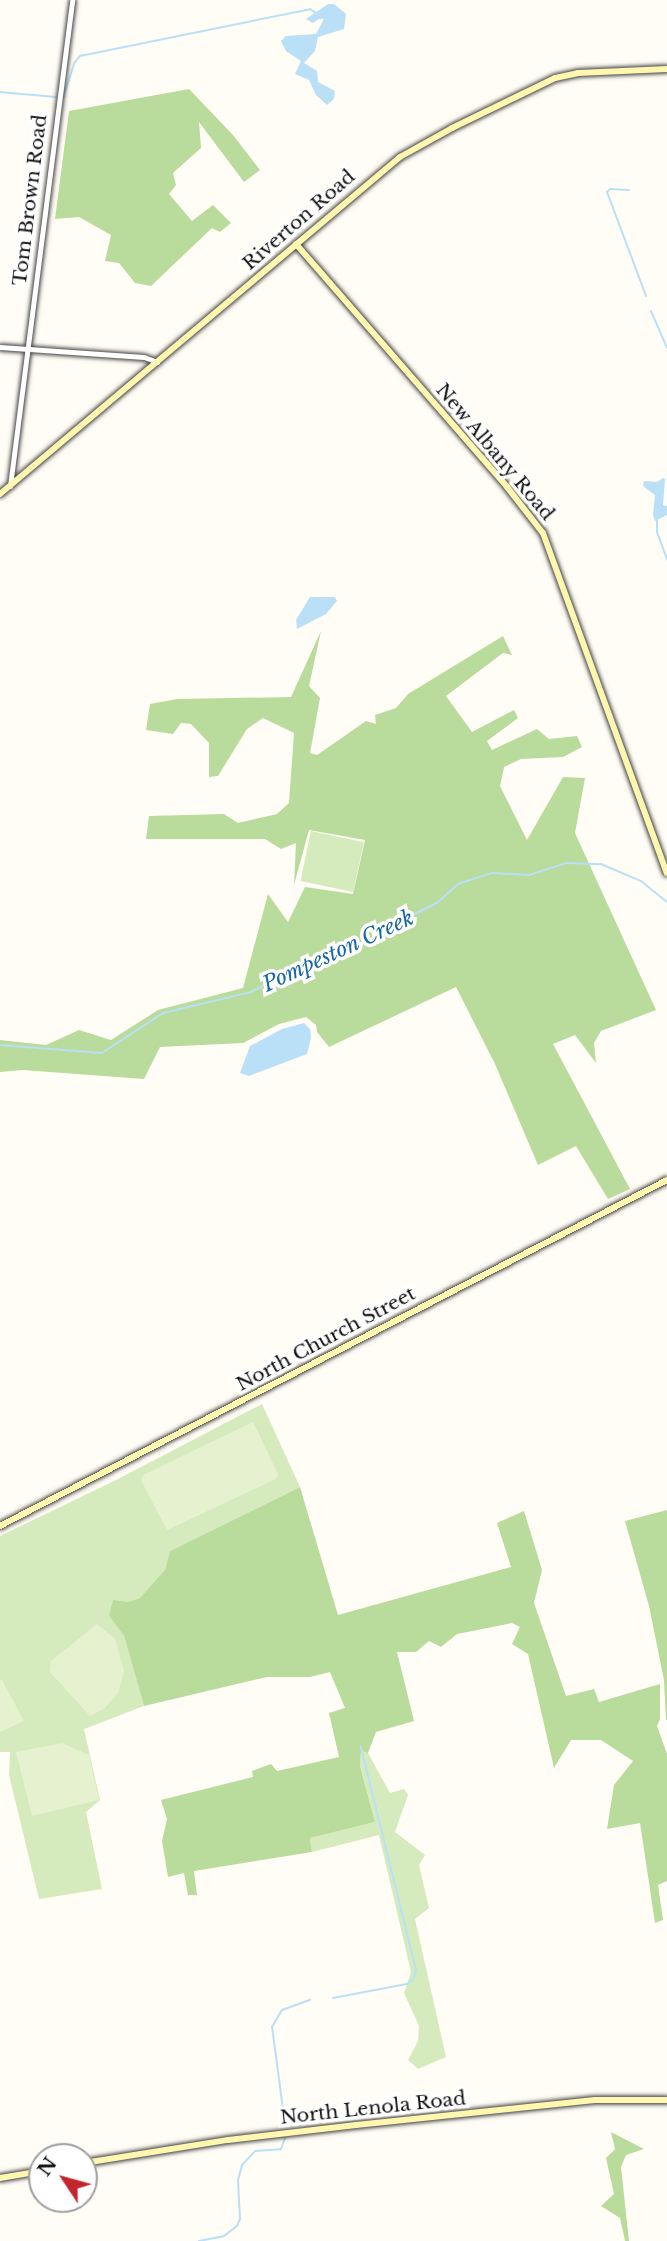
<!DOCTYPE html>
<html>
<head>
<meta charset="utf-8">
<style>
  body { margin:0 }
  #map { position:relative; width:667px; height:2241px; overflow:hidden; background:#fffdf5; font-family:"Libre Baskerville",serif }
  div>[style] { position:absolute }
  .green>* { inset:0; background:#d5ebbd; transform-origin:0 0 }
  .forest>* { inset:0; background:#b9dc9c }
  .pitch>* { inset:0; background:#e6f2cf }
  .water>* { inset:0; background:#b9e0f7 }
  .stream>* { height:2px; margin:-1px; padding:0 1px; transform-origin:1px; border-radius:1px; background:#b9e0f7 }
  .roads { filter:drop-shadow(0 0 2px #444) drop-shadow(0 0 2px #444) }
  .tertiary>* { height:5px; margin:-2.5px; padding:0 2.5px; transform-origin:2.5px; border-radius:2.5px; background:#fff }
  .secondary>* { height:6px; margin:-3px; padding:0 3px; transform-origin:3px; border-radius:3px; background:#fff6b0 }
  span { translate:-50% -50%; white-space:nowrap; text-align:center; line-height:1.15; -webkit-text-stroke:7px #fff; paint-order:stroke }
  .street-label { font-size:19px; color:#111 }
  .water-label { font-size:21px; color:#1768a6; font-style:italic }
  .north { position:absolute; left:28px; top:2143px; width:70px; height:70px; box-sizing:border-box; background:#fff; border:2px solid #a0a0a0; border-radius:50%; rotate:306deg; font-size:19px; font-weight:700; line-height:28px; text-align:center; color:#111 }
  .north::after { content:''; display:block; margin:auto; width:24px; height:32px; background:#c4262e; clip-path:polygon(50% 0,100% 100%,50% 72%,0 100%) }
</style>
</head>
<body>
<div id="map">
  <div class="green">
    <i style="left:311px;top:831px;width:54px;height:51px;rotate:12deg"></i>
    <i style="clip-path:polygon(262px 1404px,300px 1487px,170px 1551px,165px 1570px,156px 1582px,140px 1598px,128px 1602px,109px 1616px,124px 1636px,144px 1706px,84px 1729px,100px 1800px,86px 1812px,102px 1889px,39px 1899px,9px 1775px,10px 1752px,0 1752px,0 1536px,116px 1480px)"></i>
    <i style="clip-path:polygon(361px 1751px,368px 1753px,390px 1793px,404px 1789px,408px 1795px,395px 1832px,425px 1855px,419px 1865px,429px 1908px,415px 1919px,446px 2057px,418px 2069px,408px 2060px,418px 2041px,419px 2026px,404px 1993px,411px 1972px,379px 1835px,312px 1852px,310px 1838px,375px 1822px,360px 1764px)"></i>
  </div>
  <div class="forest">
    <i style="clip-path:polygon(189px 89px,233px 135px,260px 170px,244px 182px,199px 122px,201px 148px,173px 173px,176px 185px,169px 194px,192px 221px,213px 205px,231px 223px,220px 232px,212px 228px,151px 286px,135px 283px,119px 263px,105px 261px,111px 235px,79px 217px,55px 219px,69px 111px)"></i>
    <i style="clip-path:polygon(321px 631px,309px 686px,320px 698px,310px 753px,317px 755px,366px 721px,376px 724px,375px 715px,396px 708px,408px 694px,503px 636px,512px 655px,503px 653px,446px 696px,472px 732px,514px 710px,518px 718px,487px 741px,492px 750px,537px 729px,549px 739px,577px 736px,582px 747px,563px 757px,521px 759px,504px 767px,500px 786px,527px 840px,563px 777px,585px 778px,575px 833px,656px 1010px,601px 1031px,594px 1043px,596px 1063px,575px 1035px,553px 1044px,630px 1189px,608px 1199px,576px 1146px,538px 1165px,495px 1064px,456px 987px,329px 1047px,317px 1032px,316px 1025px,306px 1017px,279px 1024px,243px 1043px,160px 1047px,144px 1079px,23px 1070px,0 1072px,0 1040px,46px 1045px,79px 1030px,111px 1040px,158px 1010px,243px 988px,268px 894px,288px 922px,305px 887px,353px 894px,365px 840px,309px 830px,294px 885px,296px 843px,281px 849px,265px 839px,146px 839px,149px 816px,224px 814px,238px 823px,277px 814px,289px 803px,294px 733px,263px 718px,247px 729px,218px 776px,209px 777px,209px 743px,191px 724px,181px 723px,173px 734px,146px 730px,150px 704px,177px 699px,291px 697px)"></i>
    <i style="clip-path:polygon(300px 1487px,338px 1615px,511px 1567px,497px 1523px,524px 1511px,542px 1570px,534px 1603px,566px 1696px,594px 1689px,599px 1702px,660px 1684px,660px 1719px,657px 1726px,667px 1754px,667px 1881px,658px 1885px,663px 1920px,655px 1923px,640px 1823px,607px 1829px,614px 1785px,633px 1761px,601px 1740px,571px 1740px,554px 1768px,528px 1654px,512px 1644px,520px 1627px,512px 1623px,457px 1634px,441px 1647px,429px 1641px,416px 1652px,397px 1652px,414px 1721px,376px 1732px,368px 1753px,361px 1751px,360px 1765px,375px 1822px,310px 1838px,312px 1852px,194px 1871px,197px 1895px,188px 1895px,184px 1873px,168px 1877px,162px 1841px,167px 1819px,161px 1800px,253px 1777px,252px 1771px,271px 1764px,277px 1771px,339px 1757px,329px 1713px,345px 1708px,330px 1672px,310px 1677px,267px 1677px,144px 1706px,124px 1636px,109px 1616px,113px 1600px,128px 1602px,140px 1598px,165px 1570px,170px 1551px)"></i>
    <i style="clip-path:polygon(667px 1510px,667px 1720px,666px 1720px,664px 1680px,649px 1606px,625px 1521px)"></i>
    <i style="clip-path:polygon(611px 2132px,644px 2149px,626px 2155px,621px 2167px,629px 2241px,625px 2241px,620px 2218px,601px 2206px,614px 2194px,606px 2158px,615px 2149px)"></i>
  </div>
  <div class="pitch">
    <i style="clip-path:polygon(253px 1422px,278px 1474px,276px 1479px,167px 1530px,141px 1480px,143px 1475px)"></i>
    <i style="clip-path:polygon(97px 1624px,115px 1639px,124px 1671px,118px 1693px,105px 1708px,90px 1716px,50px 1672px,51px 1661px)"></i>
    <i style="clip-path:polygon(2px 1680px,24px 1721px,0 1732px,0 1681px)"></i>
    <i style="clip-path:polygon(62px 1743px,89px 1755px,99px 1800px,32px 1816px,16px 1752px)"></i>
  </div>
  <div class="water">
    <i style="clip-path:polygon(328px 4px,334px 4px,346px 14px,344px 29px,318px 37px,315px 51px,304px 63px,317px 71px,318px 82px,335px 91px,334px 99px,327px 105px,316px 95px,309px 80px,295px 74px,301px 61px,286px 51px,281px 41px,286px 36px,316px 34px,324px 19px,319px 19px,313px 23px,306px 19px)"></i>
    <i style="clip-path:polygon(663px 478px,665px 479px,663px 505px,667px 506px,667px 515px,655px 521px,653px 515px,655px 495px,643px 486px,644px 481px,657px 482px)"></i>
    <i style="clip-path:polygon(310px 597px,335px 597px,337px 601px,326px 614px,297px 629px,296px 620px)"></i>
    <i style="clip-path:polygon(304px 1023px,310px 1029px,311px 1038px,307px 1054px,249px 1076px,240px 1073px,250px 1046px,282px 1029px)"></i>
  </div>
  <div class="stream">
    <i style="left:0;top:92px;width:56px;rotate:5.1deg"></i>
    <i style="left:63px;top:98px;width:38px;rotate:-72deg"></i>
    <i style="left:75px;top:62px;width:8px;rotate:-50deg"></i>
    <i style="left:80px;top:56px;width:235px;rotate:-11.5deg"></i>
    <i style="left:310px;top:9px;width:7px;rotate:34deg"></i>
    <i style="left:629px;top:190px;width:19px;rotate:-177deg"></i>
    <i style="left:610px;top:189px;width:4px;rotate:135deg"></i>
    <i style="left:607px;top:192px;width:111px;rotate:69.4deg"></i>
    <i style="left:651px;top:311px;width:40px;rotate:66.6deg"></i>
    <i style="left:657px;top:520px;width:12px;rotate:90deg"></i>
    <i style="left:657px;top:532px;width:29px;rotate:70deg"></i>
    <i style="left:0;top:1045px;width:102px;rotate:4.5deg"></i>
    <i style="left:102px;top:1053px;width:73px;rotate:-33.3deg"></i>
    <i style="left:163px;top:1013px;width:90px;rotate:-13.4deg"></i>
    <i style="left:251px;top:992px;width:59px;rotate:-28.3deg"></i>
    <i style="left:303px;top:964px;width:44px;rotate:-15.9deg"></i>
    <i style="left:345px;top:952px;width:35px;rotate:-25deg"></i>
    <i style="left:377px;top:937px;width:19px;rotate:-39deg"></i>
    <i style="left:392px;top:925px;width:50px;rotate:-26.1deg"></i>
    <i style="left:437px;top:903px;width:28px;rotate:-42deg"></i>
    <i style="left:458px;top:884px;width:36px;rotate:-18deg"></i>
    <i style="left:492px;top:873px;width:37px;rotate:3deg"></i>
    <i style="left:529px;top:875px;width:40px;rotate:-18deg"></i>
    <i style="left:567px;top:863px;width:34px;rotate:2deg"></i>
    <i style="left:601px;top:864px;width:43px;rotate:23deg"></i>
    <i style="left:641px;top:881px;width:33px;rotate:39deg"></i>
    <i style="left:333px;top:1998px;width:75px;rotate:-10.7deg"></i>
    <i style="left:407px;top:1984px;width:7px;rotate:-34deg"></i>
    <i style="left:413px;top:1980px;width:10px;rotate:-73deg"></i>
    <i style="left:416px;top:1970px;width:230px;rotate:-103.9deg"></i>
    <i style="left:283px;top:2109px;width:83px;rotate:-97.6deg"></i>
    <i style="left:272px;top:2027px;width:20px;rotate:-60deg"></i>
    <i style="left:282px;top:2010px;width:30px;rotate:-20deg"></i>
    <i style="left:199px;top:2241px;width:25px;rotate:-11deg"></i>
    <i style="left:224px;top:2236px;width:16px;rotate:-38deg"></i>
    <i style="left:237px;top:2226px;width:8px;rotate:-67deg"></i>
    <i style="left:240px;top:2219px;width:39px;rotate:-93deg"></i>
    <i style="left:238px;top:2180px;width:16px;rotate:-75deg"></i>
    <i style="left:242px;top:2165px;width:19px;rotate:-47deg"></i>
    <i style="left:255px;top:2151px;width:26px;rotate:-4deg"></i>
    <i style="left:281px;top:2149px;width:12px;rotate:-70deg"></i>
  </div>
  <div class="roads">
    <div class="tertiary">
      <i style="left:0;top:347px;width:144px;rotate:4deg"></i>
      <i style="left:144px;top:357px;width:14px;rotate:21deg"></i>
      <i style="left:10px;top:486px;width:490px;rotate:-82.7deg"></i>
    </div>
    <div class="secondary">
      <i style="left:296px;top:244px;width:322px;rotate:49deg"></i>
      <i style="left:507px;top:487px;width:58px;rotate:52deg"></i>
      <i style="left:543px;top:533px;width:362px;rotate:70deg"></i>
      <i style="left:0;top:494px;width:523px;rotate:-40.11deg"></i>
      <i style="left:400px;top:157px;width:60px;rotate:-29.1deg"></i>
      <i style="left:452px;top:128px;width:114px;rotate:-25.9deg"></i>
      <i style="left:555px;top:78px;width:24px;rotate:-12deg"></i>
      <i style="left:578px;top:73px;width:89px;rotate:-2.6deg"></i>
      <i style="left:0;top:1526px;width:751px;rotate:-27.42deg"></i>
      <i style="left:84px;top:2163px;width:146px;rotate:-9.1deg"></i>
      <i style="left:228px;top:2140px;width:129px;rotate:-6.7deg"></i>
      <i style="left:356px;top:2125px;width:240px;rotate:-6deg"></i>
      <i style="left:595px;top:2100px;width:72px"></i>
      <i style="left:0;top:2178px;width:43px;rotate:-9.5deg"></i>
    </div>
  </div>
  <div class="street-label">
    <span style="left:30px;top:200px;rotate:-83deg">Tom Brown Road</span>
    <span style="left:299px;top:220px;rotate:-41deg">Riverton Road</span>
    <span style="left:495px;top:452px;rotate:50deg">New Albany Road</span>
    <span style="left:326px;top:1339px;rotate:-28deg">North Church Street</span>
    <span style="left:373px;top:2108px;rotate:-6deg">North Lenola Road</span>
  </div>
  <div class="water-label">
    <span style="left:338px;top:951px;rotate:-25deg">Pompeston Creek</span>
  </div>
  <div class="north">N</div>
</div>
</body>
</html>
